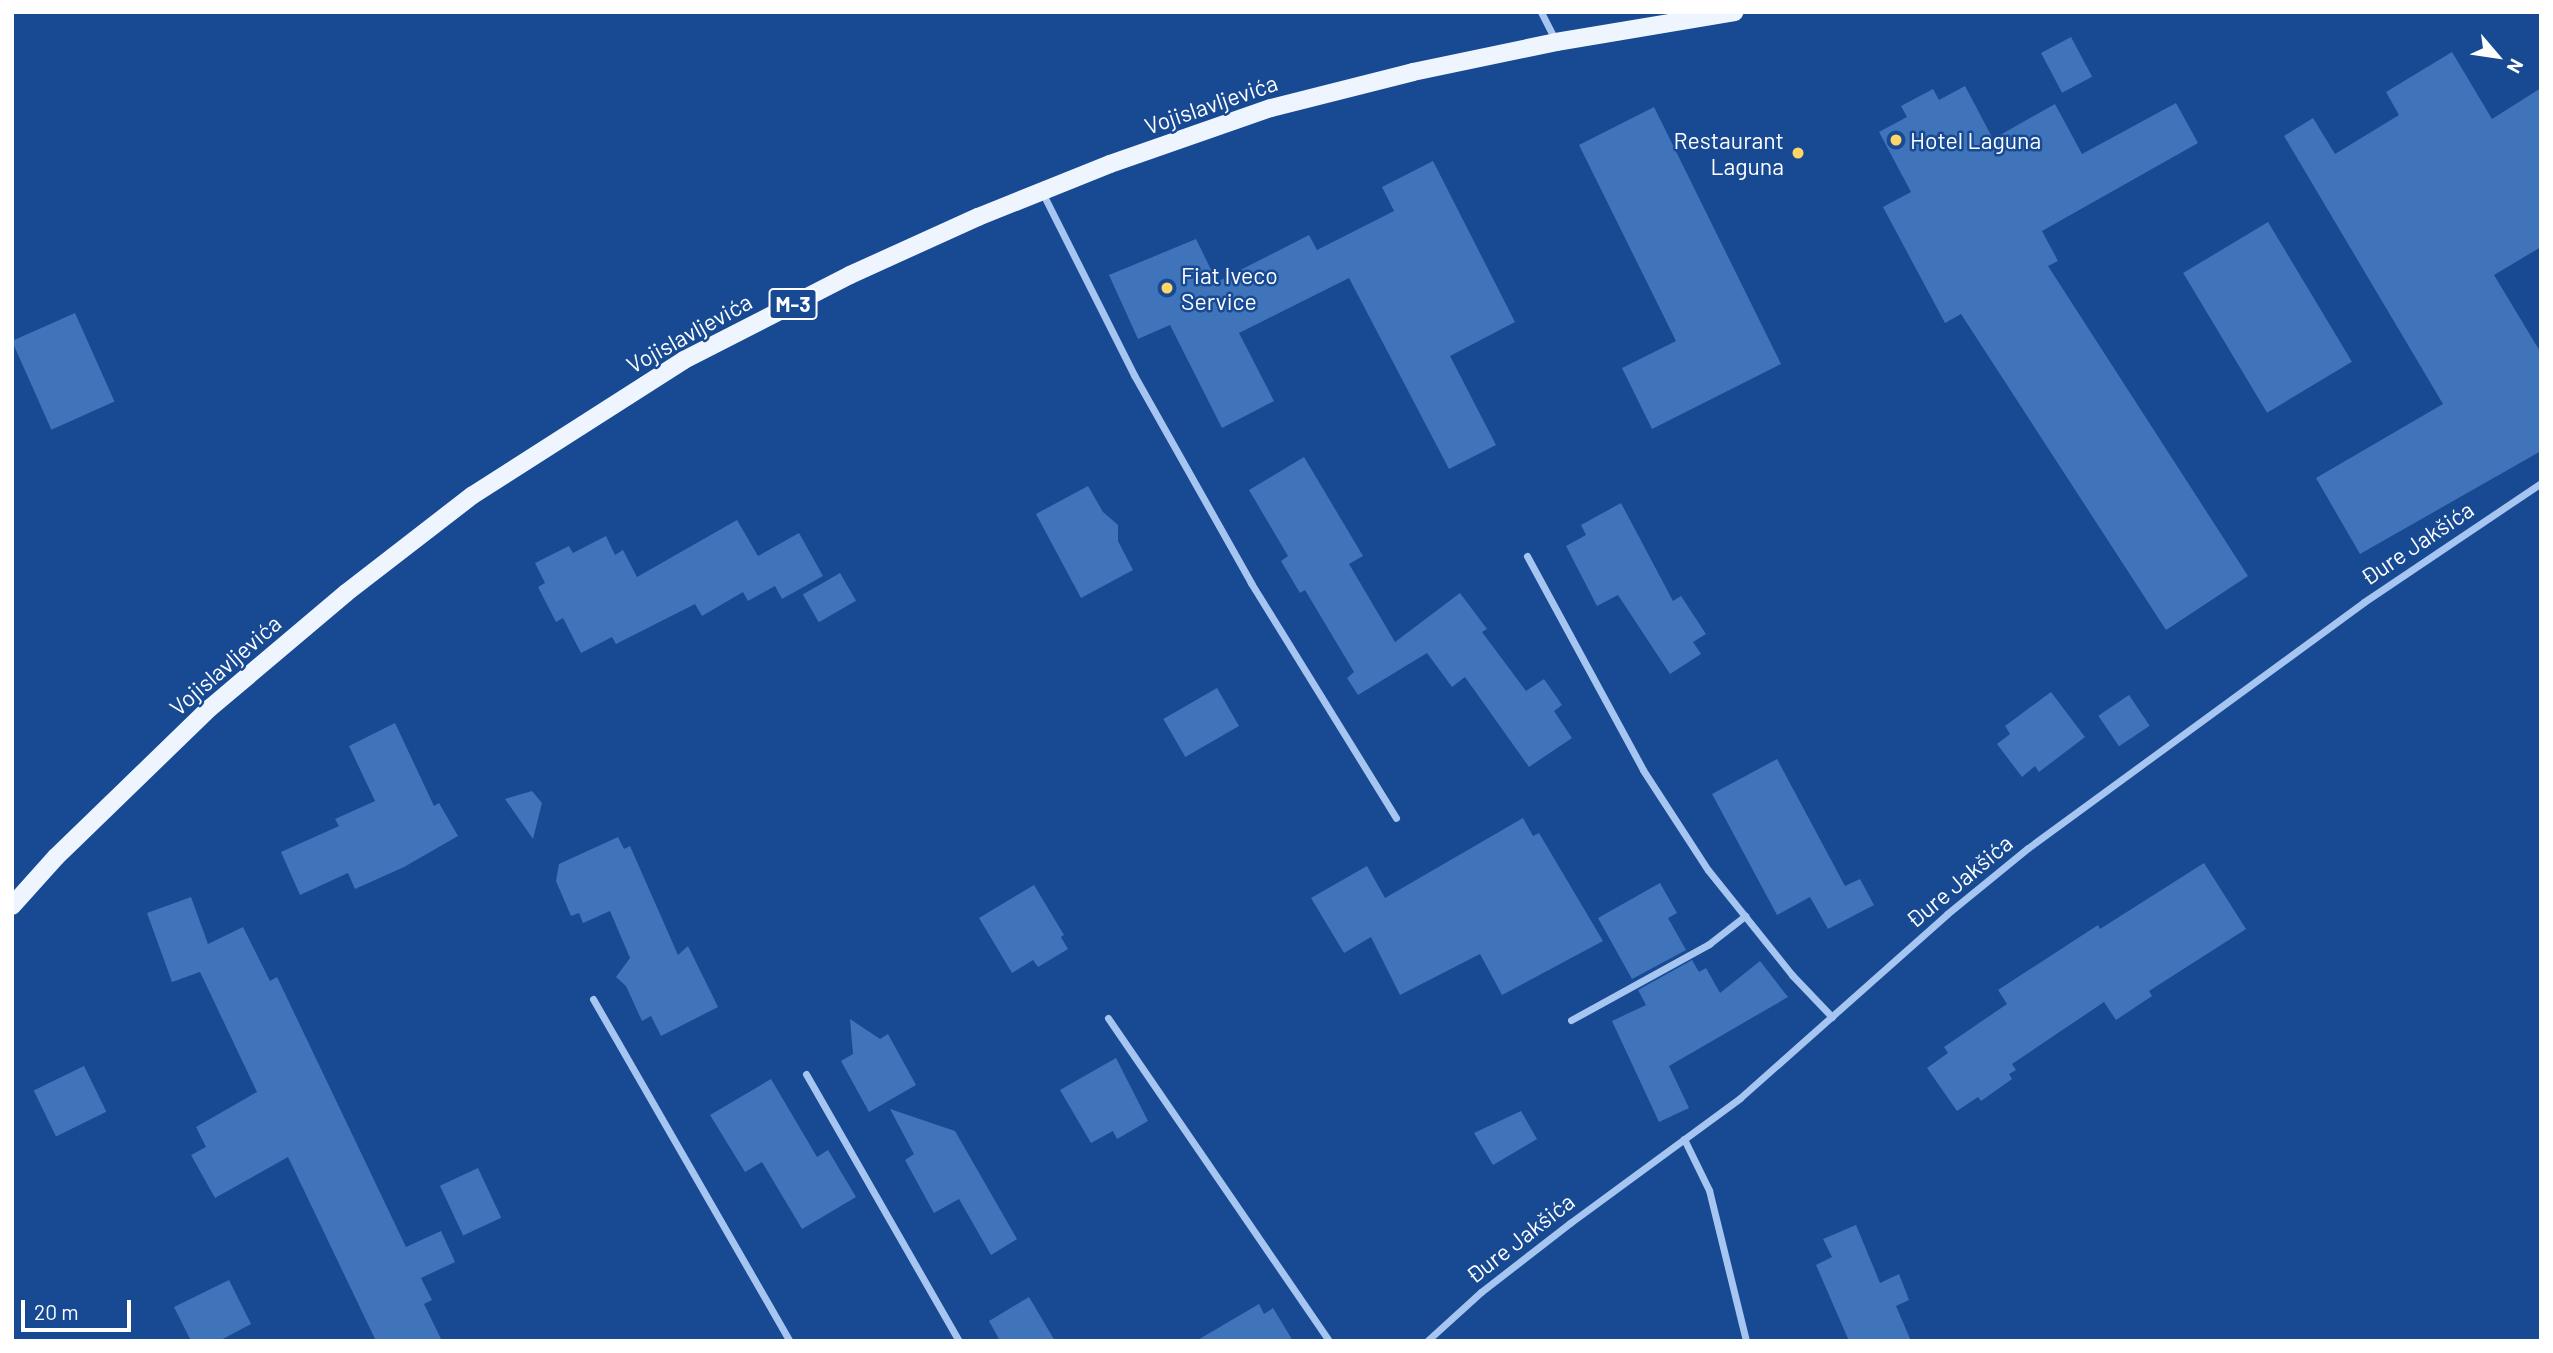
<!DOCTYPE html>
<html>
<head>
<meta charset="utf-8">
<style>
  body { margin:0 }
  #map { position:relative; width:2553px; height:1353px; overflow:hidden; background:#174a93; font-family:Barlow,sans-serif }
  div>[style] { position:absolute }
  .building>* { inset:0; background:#3f73ba; transform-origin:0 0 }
  .minor>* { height:7px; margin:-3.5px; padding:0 3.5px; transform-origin:3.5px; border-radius:3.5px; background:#a6c6f1 }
  .primary>* { height:18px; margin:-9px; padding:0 9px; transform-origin:9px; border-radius:9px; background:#eff5ff }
  .dots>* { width:19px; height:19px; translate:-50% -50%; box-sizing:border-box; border:4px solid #174a93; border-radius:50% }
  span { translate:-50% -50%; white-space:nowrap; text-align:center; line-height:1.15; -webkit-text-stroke:5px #174a93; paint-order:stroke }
  .shield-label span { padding:2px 5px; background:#174a93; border:2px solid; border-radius:5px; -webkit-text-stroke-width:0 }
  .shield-label { font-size:21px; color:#fff; font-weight:700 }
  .street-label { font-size:23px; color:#fff }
  .poi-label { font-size:23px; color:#fff }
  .right { translate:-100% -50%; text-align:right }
  .left { translate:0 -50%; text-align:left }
  .frame { position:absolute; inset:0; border:14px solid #fff; pointer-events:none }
  .north { position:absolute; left:2462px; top:21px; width:70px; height:70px; -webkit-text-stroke:5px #174a93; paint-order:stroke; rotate:119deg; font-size:19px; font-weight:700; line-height:28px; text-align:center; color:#fff }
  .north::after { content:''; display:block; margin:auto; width:24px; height:32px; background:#fff; clip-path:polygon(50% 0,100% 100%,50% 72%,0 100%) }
  .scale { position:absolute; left:21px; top:1300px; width:110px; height:32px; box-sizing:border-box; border:4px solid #fff; border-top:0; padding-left:9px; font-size:21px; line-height:24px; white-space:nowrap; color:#fff; -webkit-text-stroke:5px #174a93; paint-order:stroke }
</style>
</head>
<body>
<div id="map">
  <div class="building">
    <i style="left:2071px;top:37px;width:45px;height:34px;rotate:62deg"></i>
    <i style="clip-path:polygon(2452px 52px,2492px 119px,2541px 88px,2541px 247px,2494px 275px,2541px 353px,2541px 451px,2360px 554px,2316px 478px,2443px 404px,2284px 136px,2313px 118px,2335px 154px,2399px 115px,2386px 92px)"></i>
    <i style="clip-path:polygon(1965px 86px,1993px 139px,2055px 104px,2082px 154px,2176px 103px,2198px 143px,2042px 231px,2058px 261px,2048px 266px,2248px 576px,2166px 630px,1961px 314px,1945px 323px,1883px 207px,1911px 192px,1879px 132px,1907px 117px,1901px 106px,1933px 89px,1939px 100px)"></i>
    <i style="clip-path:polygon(1654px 107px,1781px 364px,1652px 429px,1622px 368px,1676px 341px,1579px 145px)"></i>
    <i style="clip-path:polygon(1433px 161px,1515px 322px,1450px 356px,1496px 445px,1449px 469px,1349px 278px,1239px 333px,1274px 401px,1222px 428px,1170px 325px,1138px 339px,1109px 275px,1196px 239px,1217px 282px,1309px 235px,1317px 250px,1394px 211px,1382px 187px)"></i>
    <i style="left:2268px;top:222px;width:163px;height:99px;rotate:59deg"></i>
    <i style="left:75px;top:313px;width:97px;height:69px;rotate:66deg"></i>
    <i style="clip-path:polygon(1304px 457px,1363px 556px,1349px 564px,1395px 642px,1460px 593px,1487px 629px,1482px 632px,1526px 691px,1544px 679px,1562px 705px,1554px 711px,1572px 738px,1529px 767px,1465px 677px,1452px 687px,1427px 653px,1358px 695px,1347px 678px,1354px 672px,1305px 590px,1300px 593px,1281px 561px,1288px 556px,1249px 490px)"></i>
    <i style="clip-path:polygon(1088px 486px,1103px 512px,1118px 525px,1118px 541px,1133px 570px,1081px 598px,1036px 514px)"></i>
    <i style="clip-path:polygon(1621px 503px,1673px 601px,1681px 596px,1706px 634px,1693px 642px,1701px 654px,1670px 674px,1618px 595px,1597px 606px,1566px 546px,1586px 535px,1581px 525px)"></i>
    <i style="clip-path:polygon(737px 520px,758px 556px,799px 533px,823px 576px,782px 599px,775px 586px,748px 601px,743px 592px,702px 616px,695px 604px,616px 644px,612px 637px,581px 653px,563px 618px,556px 622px,538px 587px,545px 583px,535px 563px,569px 546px,573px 553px,606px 536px,615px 555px,623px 550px,637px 577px)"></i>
    <i style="left:840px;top:573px;width:32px;height:43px;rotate:60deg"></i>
    <i style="left:1217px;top:688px;width:44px;height:62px;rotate:60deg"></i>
    <i style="clip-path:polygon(2051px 692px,2085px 737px,2039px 772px,2035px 766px,2022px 777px,1997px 744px,2010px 734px,2005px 726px)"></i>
    <i style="left:2129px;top:695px;width:37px;height:37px;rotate:56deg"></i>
    <i style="clip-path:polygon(395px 723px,434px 806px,439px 803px,458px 836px,404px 867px,355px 889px,348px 873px,300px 895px,281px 852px,339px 826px,335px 819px,375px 801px,349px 746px)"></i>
    <i style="clip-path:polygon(1777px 759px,1845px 886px,1860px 879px,1874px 905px,1828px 929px,1810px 897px,1777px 915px,1712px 794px)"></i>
    <i style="clip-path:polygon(532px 791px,542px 803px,533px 839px,505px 799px)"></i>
    <i style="clip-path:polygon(1523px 818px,1533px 836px,1539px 833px,1603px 941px,1502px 995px,1480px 954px,1400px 995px,1371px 937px,1344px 953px,1311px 898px,1367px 866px,1385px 898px)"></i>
    <i style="clip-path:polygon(618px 837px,624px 849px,630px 846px,678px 955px,688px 946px,718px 1007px,661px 1036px,651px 1016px,642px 1021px,626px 986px,616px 977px,630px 958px,610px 911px,583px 923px,579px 913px,571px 916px,556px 881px,559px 864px)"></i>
    <i style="clip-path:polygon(2204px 863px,2246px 929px,2149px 991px,2152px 996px,2116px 1020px,2104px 1002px,2012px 1064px,2016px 1070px,2009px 1074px,2012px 1079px,1981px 1101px,1978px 1097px,1957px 1111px,1927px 1068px,1948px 1053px,1944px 1047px,2007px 1004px,1998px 990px,2098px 925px,2100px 929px)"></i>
    <i style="clip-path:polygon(1660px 883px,1677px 913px,1668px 918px,1686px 950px,1632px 979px,1598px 918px)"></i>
    <i style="clip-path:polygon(1034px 885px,1064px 935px,1061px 937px,1068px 949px,1038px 967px,1033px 960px,1012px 973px,979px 918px)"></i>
    <i style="clip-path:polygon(191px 897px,208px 944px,243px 927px,270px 981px,277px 977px,406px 1247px,441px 1231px,455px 1262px,421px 1278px,432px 1300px,424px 1304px,442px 1341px,376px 1341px,288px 1157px,215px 1198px,191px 1155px,206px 1147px,196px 1127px,257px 1092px,200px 972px,172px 982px,147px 913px)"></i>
    <i style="clip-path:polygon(1692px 960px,1699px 972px,1706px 968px,1720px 993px,1760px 961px,1788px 997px,1669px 1066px,1689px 1108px,1659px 1122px,1612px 1021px,1646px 1005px,1638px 990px)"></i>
    <i style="clip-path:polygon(850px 1019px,880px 1039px,888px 1034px,916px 1085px,869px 1112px,841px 1061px,853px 1054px)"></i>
    <i style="clip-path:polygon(1116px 1058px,1148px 1121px,1117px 1139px,1113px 1131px,1091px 1143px,1060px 1090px)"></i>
    <i style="left:84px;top:1066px;width:51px;height:56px;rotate:64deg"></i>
    <i style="clip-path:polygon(771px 1079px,817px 1157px,828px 1150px,856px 1197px,802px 1229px,762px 1162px,745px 1172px,710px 1115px)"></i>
    <i style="clip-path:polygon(890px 1109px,955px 1131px,1017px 1239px,991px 1255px,959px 1199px,934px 1213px,905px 1160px,914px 1154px)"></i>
    <i style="clip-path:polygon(1521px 1111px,1537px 1139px,1493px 1165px,1474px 1133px)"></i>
    <i style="left:478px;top:1168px;width:55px;height:42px;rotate:65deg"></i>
    <i style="clip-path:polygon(1856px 1225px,1880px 1283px,1899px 1274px,1909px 1300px,1896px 1306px,1911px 1341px,1849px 1341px,1816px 1265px,1832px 1257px,1823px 1239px)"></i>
    <i style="clip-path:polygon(229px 1280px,251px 1324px,219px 1341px,191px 1341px,174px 1307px)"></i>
    <i style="clip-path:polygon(1029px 1297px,1055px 1341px,1000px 1341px,989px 1321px)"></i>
    <i style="clip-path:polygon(1259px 1304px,1264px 1314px,1273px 1308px,1293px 1341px,1196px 1341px)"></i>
  </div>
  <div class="minor">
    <i style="left:1541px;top:12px;width:33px;rotate:63deg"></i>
    <i style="left:1042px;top:192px;width:205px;rotate:63.3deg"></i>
    <i style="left:1134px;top:375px;width:239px;rotate:60.6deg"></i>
    <i style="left:1251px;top:583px;width:276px;rotate:58.3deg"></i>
    <i style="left:1527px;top:556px;width:243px;rotate:61.5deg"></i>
    <i style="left:1643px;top:770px;width:119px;rotate:57deg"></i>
    <i style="left:1708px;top:870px;width:134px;rotate:51.3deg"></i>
    <i style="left:1792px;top:975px;width:58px;rotate:46.4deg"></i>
    <i style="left:593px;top:999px;width:395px;rotate:60.1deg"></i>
    <i style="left:1108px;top:1018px;width:391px;rotate:55.6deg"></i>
    <i style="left:1571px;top:1020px;width:158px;rotate:-28.8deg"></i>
    <i style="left:1709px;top:944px;width:46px;rotate:-37.9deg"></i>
    <i style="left:806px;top:1074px;width:308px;rotate:60.2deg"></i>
    <i style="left:1684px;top:1139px;width:57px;rotate:63.9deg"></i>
    <i style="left:1709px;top:1190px;width:155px;rotate:76.2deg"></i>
    <i style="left:1427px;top:1341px;width:73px;rotate:-42.2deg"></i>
    <i style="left:1481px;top:1292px;width:113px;rotate:-37.8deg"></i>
    <i style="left:1570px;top:1223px;width:211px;rotate:-36.3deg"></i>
    <i style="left:1740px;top:1098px;width:277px;rotate:-41.6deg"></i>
    <i style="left:1947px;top:914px;width:104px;rotate:-39.2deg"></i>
    <i style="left:2028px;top:848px;width:416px;rotate:-36.2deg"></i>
    <i style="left:2364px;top:602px;width:213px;rotate:-33.9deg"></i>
  </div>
  <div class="primary">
    <i style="left:12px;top:906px;width:66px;rotate:-48.1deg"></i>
    <i style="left:56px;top:857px;width:214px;rotate:-44.1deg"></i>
    <i style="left:210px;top:708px;width:178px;rotate:-40.2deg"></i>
    <i style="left:346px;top:593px;width:160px;rotate:-37.7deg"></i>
    <i style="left:473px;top:495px;width:250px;rotate:-32.6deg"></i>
    <i style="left:684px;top:360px;width:186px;rotate:-27.1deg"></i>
    <i style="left:850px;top:275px;width:141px;rotate:-24.4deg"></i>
    <i style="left:978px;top:217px;width:142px;rotate:-21.9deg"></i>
    <i style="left:1110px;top:164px;width:170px;rotate:-19.2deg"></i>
    <i style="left:1271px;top:108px;width:146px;rotate:-14.2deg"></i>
    <i style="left:1413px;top:72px;width:146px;rotate:-11.8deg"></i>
    <i style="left:1556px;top:42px;width:181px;rotate:-9.5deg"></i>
  </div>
  <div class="dots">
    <i style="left:1896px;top:140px;background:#ffd665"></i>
    <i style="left:1798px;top:153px;background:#ffd665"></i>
    <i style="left:1167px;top:288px;background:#ffd665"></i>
  </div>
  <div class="shield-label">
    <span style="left:793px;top:304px">M-3</span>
  </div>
  <div class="street-label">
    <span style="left:1211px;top:104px;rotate:-19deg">Vojislavljevića</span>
    <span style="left:689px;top:333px;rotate:-29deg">Vojislavljevića</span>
    <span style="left:2417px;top:543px;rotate:-34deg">Đure Jakšića</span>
    <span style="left:225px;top:665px;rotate:-41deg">Vojislavljevića</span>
    <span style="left:1959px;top:881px;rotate:-40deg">Đure Jakšića</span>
    <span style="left:1520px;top:1238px;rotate:-38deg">Đure Jakšića</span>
  </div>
  <div class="poi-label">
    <span class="right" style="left:1784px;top:153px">Restaurant<br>Laguna</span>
    <span class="left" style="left:1910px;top:140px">Hotel Laguna</span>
    <span class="left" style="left:1181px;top:288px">Fiat Iveco<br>Service</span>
  </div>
  <div class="frame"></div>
  <div class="north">N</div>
  <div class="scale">20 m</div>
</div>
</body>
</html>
